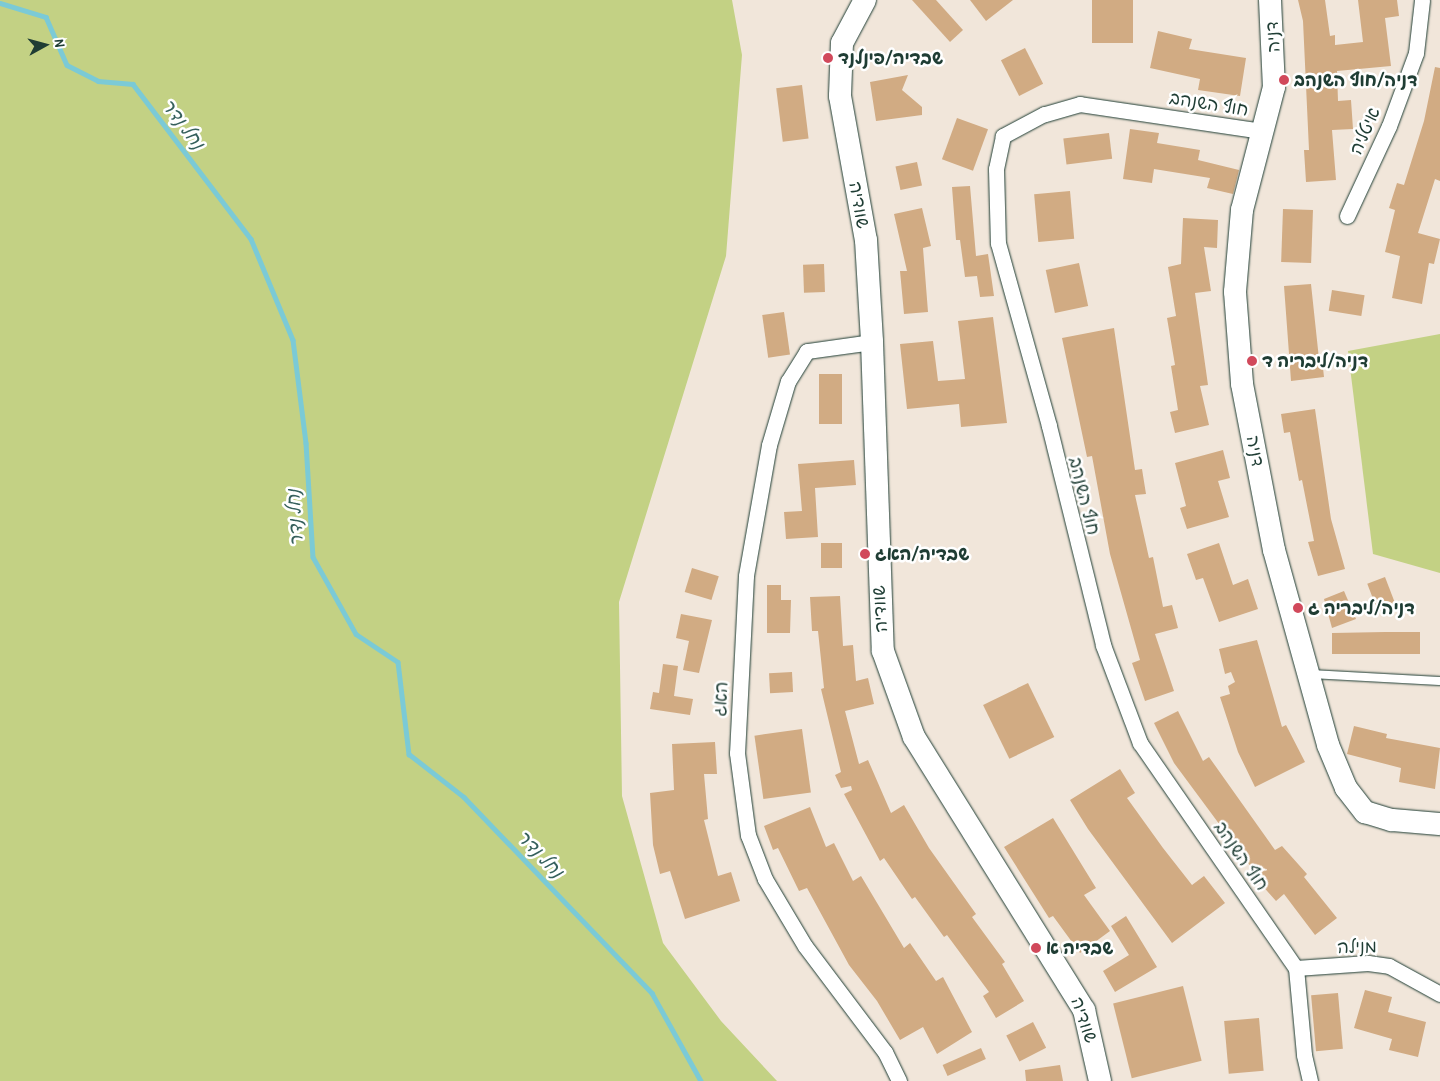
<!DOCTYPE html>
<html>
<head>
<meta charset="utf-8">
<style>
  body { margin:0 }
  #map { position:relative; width:1440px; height:1081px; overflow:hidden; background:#f1e6da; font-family:"Patrick Hand","Playpen Sans Hebrew",sans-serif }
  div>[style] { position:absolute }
  .green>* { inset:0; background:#c3d184 }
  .stream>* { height:4.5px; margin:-2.25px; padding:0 2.25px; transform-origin:2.25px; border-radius:2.25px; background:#7bcad6 }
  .building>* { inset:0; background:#d1ab83; transform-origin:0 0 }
  .roads { filter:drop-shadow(0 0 1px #1f3d34) drop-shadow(0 0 1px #1f3d34) }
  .lane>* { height:8px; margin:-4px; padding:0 4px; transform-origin:4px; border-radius:4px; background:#fff }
  .street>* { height:15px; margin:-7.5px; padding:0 7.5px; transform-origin:7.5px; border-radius:7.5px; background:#fff }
  .secondary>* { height:22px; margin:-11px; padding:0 11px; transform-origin:11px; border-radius:11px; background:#fff }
  .dots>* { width:14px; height:14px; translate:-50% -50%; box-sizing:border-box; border:2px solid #fff; border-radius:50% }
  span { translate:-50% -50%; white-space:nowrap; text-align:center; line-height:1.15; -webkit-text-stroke:5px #fff; paint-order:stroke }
  .street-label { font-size:18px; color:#1f3d34 }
  .poi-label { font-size:18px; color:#1f3d34; font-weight:700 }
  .left { translate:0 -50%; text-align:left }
  .water-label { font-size:19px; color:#36605c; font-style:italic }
  .north { position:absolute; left:20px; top:20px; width:50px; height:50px; -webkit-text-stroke:4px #fff; paint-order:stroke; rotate:83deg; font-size:14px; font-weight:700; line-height:20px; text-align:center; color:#1f3d34 }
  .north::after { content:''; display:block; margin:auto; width:18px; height:22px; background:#1f3d34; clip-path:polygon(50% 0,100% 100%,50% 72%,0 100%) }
</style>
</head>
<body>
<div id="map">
  <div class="green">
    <i style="clip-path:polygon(0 0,732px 0,742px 55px,726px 256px,619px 602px,622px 796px,663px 943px,721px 1021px,777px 1081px,0 1081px)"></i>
    <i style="clip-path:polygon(1440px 334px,1440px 573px,1373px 554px,1348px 351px)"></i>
  </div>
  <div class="stream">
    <i style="left:0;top:3px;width:48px;rotate:16.9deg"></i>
    <i style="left:46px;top:17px;width:52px;rotate:66.4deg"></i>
    <i style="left:67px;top:65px;width:35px;rotate:27deg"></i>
    <i style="left:98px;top:81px;width:35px;rotate:5deg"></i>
    <i style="left:133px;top:84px;width:195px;rotate:52.7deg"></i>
    <i style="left:251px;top:239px;width:109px;rotate:67.4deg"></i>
    <i style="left:293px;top:340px;width:104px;rotate:82.8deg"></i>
    <i style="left:306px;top:443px;width:114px;rotate:86.5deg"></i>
    <i style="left:313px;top:557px;width:88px;rotate:60.8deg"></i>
    <i style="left:356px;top:634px;width:50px;rotate:33.7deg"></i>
    <i style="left:398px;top:662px;width:93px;rotate:83.2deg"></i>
    <i style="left:409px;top:754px;width:70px;rotate:38deg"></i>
    <i style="left:464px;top:797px;width:272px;rotate:46.2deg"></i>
    <i style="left:652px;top:993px;width:101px;rotate:60.9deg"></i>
  </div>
  <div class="building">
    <i style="clip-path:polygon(912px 0,936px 0,963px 30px,950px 42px)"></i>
    <i style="clip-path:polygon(970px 0,1013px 0,986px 21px)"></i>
    <i style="left:1092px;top:0;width:41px;height:43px"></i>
    <i style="clip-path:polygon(1298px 0,1325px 0,1330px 36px,1335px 35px,1335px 45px,1363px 42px,1358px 0,1397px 0,1399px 16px,1385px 18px,1391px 66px,1337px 71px,1338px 101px,1351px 100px,1353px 129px,1332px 130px,1336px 180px,1306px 182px,1304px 150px,1309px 150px,1303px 21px)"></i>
    <i style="clip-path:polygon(1158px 31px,1192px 39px,1189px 49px,1246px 58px,1240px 96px,1198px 90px,1200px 79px,1150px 68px)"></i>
    <i style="left:1025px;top:48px;width:40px;height:27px;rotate:63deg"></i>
    <i style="clip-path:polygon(1435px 67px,1440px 68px,1440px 181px,1435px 179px,1418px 233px,1440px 239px,1434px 264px,1429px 263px,1422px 304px,1392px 298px,1400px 256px,1385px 252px,1395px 210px,1389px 208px,1397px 183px,1404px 185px,1424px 121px)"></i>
    <i style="clip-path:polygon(908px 75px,902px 90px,922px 107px,922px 115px,876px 121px,870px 82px)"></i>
    <i style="left:802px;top:85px;width:54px;height:26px;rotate:83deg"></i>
    <i style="left:957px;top:118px;width:33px;height:44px;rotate:20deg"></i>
    <i style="clip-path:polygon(1130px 129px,1159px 133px,1157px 143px,1200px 150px,1198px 160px,1239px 170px,1233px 194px,1207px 188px,1210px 178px,1154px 169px,1152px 183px,1123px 179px)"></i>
    <i style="left:1109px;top:133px;width:26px;height:46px;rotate:83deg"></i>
    <i style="left:917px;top:162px;width:24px;height:22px;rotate:78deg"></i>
    <i style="clip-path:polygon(970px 186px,976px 256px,988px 254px,994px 296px,980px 297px,977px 276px,965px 277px,960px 240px,956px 240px,952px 187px)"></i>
    <i style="left:1070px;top:191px;width:48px;height:36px;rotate:85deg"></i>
    <i style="clip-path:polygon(922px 208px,931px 246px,923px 248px,928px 312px,904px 314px,900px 271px,907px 271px,894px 214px)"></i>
    <i style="left:1283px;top:209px;width:30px;height:53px;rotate:2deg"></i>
    <i style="clip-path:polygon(1183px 218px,1218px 220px,1217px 248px,1204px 247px,1211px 291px,1195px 293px,1208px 385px,1200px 386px,1209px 425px,1175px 433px,1170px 412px,1178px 410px,1171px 366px,1175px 365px,1167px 318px,1176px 316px,1168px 267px,1181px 264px)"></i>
    <i style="left:1079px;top:263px;width:44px;height:34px;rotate:78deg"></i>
    <i style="left:824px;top:264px;width:28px;height:21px;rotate:88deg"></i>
    <i style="clip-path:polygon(1311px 284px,1319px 359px,1322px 359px,1324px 377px,1291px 381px,1284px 286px)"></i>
    <i style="left:1332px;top:290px;width:33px;height:21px;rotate:9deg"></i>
    <i style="left:784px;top:312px;width:43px;height:22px;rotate:82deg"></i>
    <i style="clip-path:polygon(993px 317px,1007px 423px,961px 427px,959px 404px,907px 409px,900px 344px,933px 341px,938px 381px,965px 379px,958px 321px)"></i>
    <i style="clip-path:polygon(1114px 328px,1135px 470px,1142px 469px,1146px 494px,1135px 495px,1149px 558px,1153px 557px,1163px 607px,1172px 605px,1178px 628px,1155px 634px,1174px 691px,1145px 701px,1132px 663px,1140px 660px,1110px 554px,1092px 456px,1087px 457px,1062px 338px)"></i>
    <i style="left:819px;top:374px;width:23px;height:50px"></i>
    <i style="clip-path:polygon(1315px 409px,1331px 519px,1345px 569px,1318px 576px,1308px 542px,1314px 541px,1302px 480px,1299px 481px,1290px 432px,1284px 433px,1281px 414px)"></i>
    <i style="clip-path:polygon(1223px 450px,1230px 478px,1218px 481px,1229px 517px,1187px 529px,1180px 508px,1186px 506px,1175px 463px)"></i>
    <i style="clip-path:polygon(854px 460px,856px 485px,815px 488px,818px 537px,786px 539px,784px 512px,802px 511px,798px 464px)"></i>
    <i style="left:821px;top:543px;width:21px;height:25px"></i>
    <i style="clip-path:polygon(1219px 543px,1233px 585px,1248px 579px,1258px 609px,1219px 622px,1203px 578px,1196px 580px,1187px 554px)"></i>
    <i style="left:692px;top:568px;width:28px;height:25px;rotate:17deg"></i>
    <i style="left:1385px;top:577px;width:30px;height:19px;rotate:69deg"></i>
    <i style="clip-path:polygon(767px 585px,781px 585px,781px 600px,791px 600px,790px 633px,767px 633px)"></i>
    <i style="clip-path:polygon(1344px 591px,1356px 619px,1332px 628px,1324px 599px)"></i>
    <i style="clip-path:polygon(840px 596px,843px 646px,853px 645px,856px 681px,868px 678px,874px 704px,845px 711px,859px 764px,868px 760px,891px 813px,904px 805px,929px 848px,976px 914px,972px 917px,1005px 962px,1002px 964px,1024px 1001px,996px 1018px,983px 996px,989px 992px,947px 935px,944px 937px,915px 897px,912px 899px,884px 858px,880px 861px,844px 794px,852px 790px,851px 786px,841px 788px,835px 775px,841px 772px,821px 689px,824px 688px,818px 631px,812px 631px,810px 597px)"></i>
    <i style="clip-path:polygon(681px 614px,712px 620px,699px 673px,683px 670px,689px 641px,676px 638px)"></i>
    <i style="clip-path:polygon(1385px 632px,1420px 632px,1420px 654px,1332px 654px,1332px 633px)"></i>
    <i style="clip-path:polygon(1257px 640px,1282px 727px,1286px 725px,1305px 762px,1255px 787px,1238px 752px,1220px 697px,1230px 694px,1228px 686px,1235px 682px,1231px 672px,1225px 674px,1219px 649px)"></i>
    <i style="clip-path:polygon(663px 664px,678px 666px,674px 696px,693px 699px,690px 715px,650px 709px,653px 692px,659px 693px)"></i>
    <i style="left:792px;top:672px;width:20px;height:23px;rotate:87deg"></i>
    <i style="left:1028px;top:683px;width:60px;height:50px;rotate:64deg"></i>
    <i style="clip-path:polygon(1178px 711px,1203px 761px,1209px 757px,1275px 850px,1282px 846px,1307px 874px,1304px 877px,1337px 918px,1315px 935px,1284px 894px,1276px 901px,1251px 873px,1254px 871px,1174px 763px,1154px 723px)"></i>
    <i style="clip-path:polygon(1354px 726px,1387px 734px,1386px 738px,1440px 748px,1435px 789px,1399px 782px,1401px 768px,1347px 754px)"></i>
    <i style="left:802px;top:729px;width:64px;height:48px;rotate:82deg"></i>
    <i style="clip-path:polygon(715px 742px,717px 774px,704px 774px,708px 819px,704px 820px,718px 876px,731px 872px,740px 901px,685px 919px,670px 871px,660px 874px,653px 845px,650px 793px,674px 790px,672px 744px)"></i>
    <i style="clip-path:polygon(1120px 769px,1135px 793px,1127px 798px,1163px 848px,1192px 885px,1204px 876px,1225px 903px,1172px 943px,1088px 829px,1070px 800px)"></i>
    <i style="clip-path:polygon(810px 807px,826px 847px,834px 843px,853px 881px,861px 876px,904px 948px,910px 943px,936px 981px,943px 977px,972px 1032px,937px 1054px,923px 1027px,900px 1040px,877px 1001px,849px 965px,807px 888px,799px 891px,778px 848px,773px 850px,764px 826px)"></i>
    <i style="clip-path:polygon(1053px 818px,1096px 888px,1084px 895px,1110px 931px,1080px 953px,1053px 916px,1049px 918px,1004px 847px)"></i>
    <i style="clip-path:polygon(1126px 916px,1157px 967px,1115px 992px,1103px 971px,1129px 955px,1111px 926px)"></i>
    <i style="left:1183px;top:986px;width:77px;height:72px;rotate:76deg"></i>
    <i style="clip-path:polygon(1365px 990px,1392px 997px,1388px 1012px,1426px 1022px,1418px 1057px,1389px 1050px,1392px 1039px,1354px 1028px)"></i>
    <i style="left:1338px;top:993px;width:56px;height:27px;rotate:85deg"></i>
    <i style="left:1259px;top:1018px;width:53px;height:35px;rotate:85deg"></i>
    <i style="left:1033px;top:1022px;width:29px;height:30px;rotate:63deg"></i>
    <i style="left:981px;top:1048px;width:12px;height:42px;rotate:66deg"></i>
    <i style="clip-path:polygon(1060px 1065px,1063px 1081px,1026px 1081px,1025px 1070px)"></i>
  </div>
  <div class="roads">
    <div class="lane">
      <i style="left:1310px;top:674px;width:130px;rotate:3.1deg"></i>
    </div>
    <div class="street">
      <i style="left:1262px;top:131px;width:184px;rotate:-171.6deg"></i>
      <i style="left:1080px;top:104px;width:37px;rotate:164deg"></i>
      <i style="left:1044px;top:114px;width:47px;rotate:151.8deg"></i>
      <i style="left:1003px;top:136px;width:34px;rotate:102deg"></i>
      <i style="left:996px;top:169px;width:74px;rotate:88.5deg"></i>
      <i style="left:998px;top:243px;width:190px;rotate:74.4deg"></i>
      <i style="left:1049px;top:426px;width:226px;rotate:76.1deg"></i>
      <i style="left:1103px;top:645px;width:105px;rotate:69.3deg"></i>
      <i style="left:1140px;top:743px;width:274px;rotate:55.3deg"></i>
      <i style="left:1296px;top:968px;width:87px;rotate:84.7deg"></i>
      <i style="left:1304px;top:1055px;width:27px;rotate:77deg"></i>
      <i style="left:1347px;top:216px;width:99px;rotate:-65deg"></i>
      <i style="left:1389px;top:126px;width:78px;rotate:-69.7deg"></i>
      <i style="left:1416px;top:53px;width:53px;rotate:-83.5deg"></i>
      <i style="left:872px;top:342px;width:66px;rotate:172.1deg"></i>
      <i style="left:807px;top:351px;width:36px;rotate:122deg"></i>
      <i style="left:788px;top:381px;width:67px;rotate:106.5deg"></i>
      <i style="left:769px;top:445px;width:133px;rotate:100deg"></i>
      <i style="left:746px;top:576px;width:177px;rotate:92.9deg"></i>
      <i style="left:737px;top:753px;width:83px;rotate:82.4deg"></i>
      <i style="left:748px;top:835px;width:47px;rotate:68.9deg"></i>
      <i style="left:765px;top:879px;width:78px;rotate:59.2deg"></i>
      <i style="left:805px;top:946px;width:133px;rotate:53deg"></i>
      <i style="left:885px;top:1052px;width:32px;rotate:64deg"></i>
      <i style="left:1296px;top:968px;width:72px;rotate:-4deg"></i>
      <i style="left:1368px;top:963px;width:21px;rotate:8deg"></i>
      <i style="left:1389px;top:966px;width:58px;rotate:28.8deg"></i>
    </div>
    <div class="secondary">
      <i style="left:865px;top:0;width:49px;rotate:118.1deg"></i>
      <i style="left:842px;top:43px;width:53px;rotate:92.2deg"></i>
      <i style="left:840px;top:96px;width:146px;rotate:79.8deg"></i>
      <i style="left:866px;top:240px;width:102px;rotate:86.6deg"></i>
      <i style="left:872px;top:342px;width:309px;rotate:88deg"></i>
      <i style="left:883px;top:651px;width:91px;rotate:70.2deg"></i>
      <i style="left:914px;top:737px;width:322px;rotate:58.1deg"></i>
      <i style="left:1084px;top:1010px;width:73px;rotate:77.3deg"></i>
      <i style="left:1270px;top:0;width:87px;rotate:87.4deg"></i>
      <i style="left:1274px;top:87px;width:127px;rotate:104.6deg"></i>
      <i style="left:1242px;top:210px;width:82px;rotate:94.9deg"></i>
      <i style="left:1235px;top:292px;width:92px;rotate:85.6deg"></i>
      <i style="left:1242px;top:384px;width:169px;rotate:79.1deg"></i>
      <i style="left:1274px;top:550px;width:202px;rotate:74.5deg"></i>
      <i style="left:1328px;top:745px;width:47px;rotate:67.3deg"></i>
      <i style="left:1346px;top:788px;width:31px;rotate:52deg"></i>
      <i style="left:1365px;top:812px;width:28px;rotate:17deg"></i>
      <i style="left:1392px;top:820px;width:48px;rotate:4.8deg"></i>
    </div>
  </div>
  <div class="dots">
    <i style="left:828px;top:58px;background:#d1495b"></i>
    <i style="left:1284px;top:80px;background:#d1495b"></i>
    <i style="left:1252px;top:361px;background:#d1495b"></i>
    <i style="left:865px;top:554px;background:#d1495b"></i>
    <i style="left:1298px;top:608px;background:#d1495b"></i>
    <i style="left:1036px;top:948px;background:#d1495b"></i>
  </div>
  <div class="street-label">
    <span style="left:1273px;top:37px;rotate:-94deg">דניה</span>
    <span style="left:1209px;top:104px;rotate:9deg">חוף השנהב</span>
    <span style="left:1365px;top:131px;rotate:-66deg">איטליה</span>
    <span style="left:859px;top:205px;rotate:80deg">שוודיה</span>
    <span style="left:1255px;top:451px;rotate:79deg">דניה</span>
    <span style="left:1084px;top:496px;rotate:76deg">חוף השנהב</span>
    <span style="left:880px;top:609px;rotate:-93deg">שוודיה</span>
    <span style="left:721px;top:699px;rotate:-87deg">האג</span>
    <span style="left:1241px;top:856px;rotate:55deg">חוף השנהב</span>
    <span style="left:1357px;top:947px;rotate:-1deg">מנילה</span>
    <span style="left:1084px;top:1020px;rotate:71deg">שוודיה</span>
  </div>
  <div class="poi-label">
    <span class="left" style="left:838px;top:58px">שבדיה/פינלנד</span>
    <span class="left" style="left:1294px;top:80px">דניה/חוף השנהב</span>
    <span class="left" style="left:1262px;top:361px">דניה/ליבריה ד</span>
    <span class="left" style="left:875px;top:554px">שבדיה/האג</span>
    <span class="left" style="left:1308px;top:608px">דניה/ליבריה ג</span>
    <span class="left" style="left:1046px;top:948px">שבדיה א</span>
  </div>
  <div class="water-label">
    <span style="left:183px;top:124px;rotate:53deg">נחל נדר</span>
    <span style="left:295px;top:518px;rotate:-94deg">נחל נדר</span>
    <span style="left:540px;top:854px;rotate:46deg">נחל נדר</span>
  </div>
  <div class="north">N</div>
</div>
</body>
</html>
